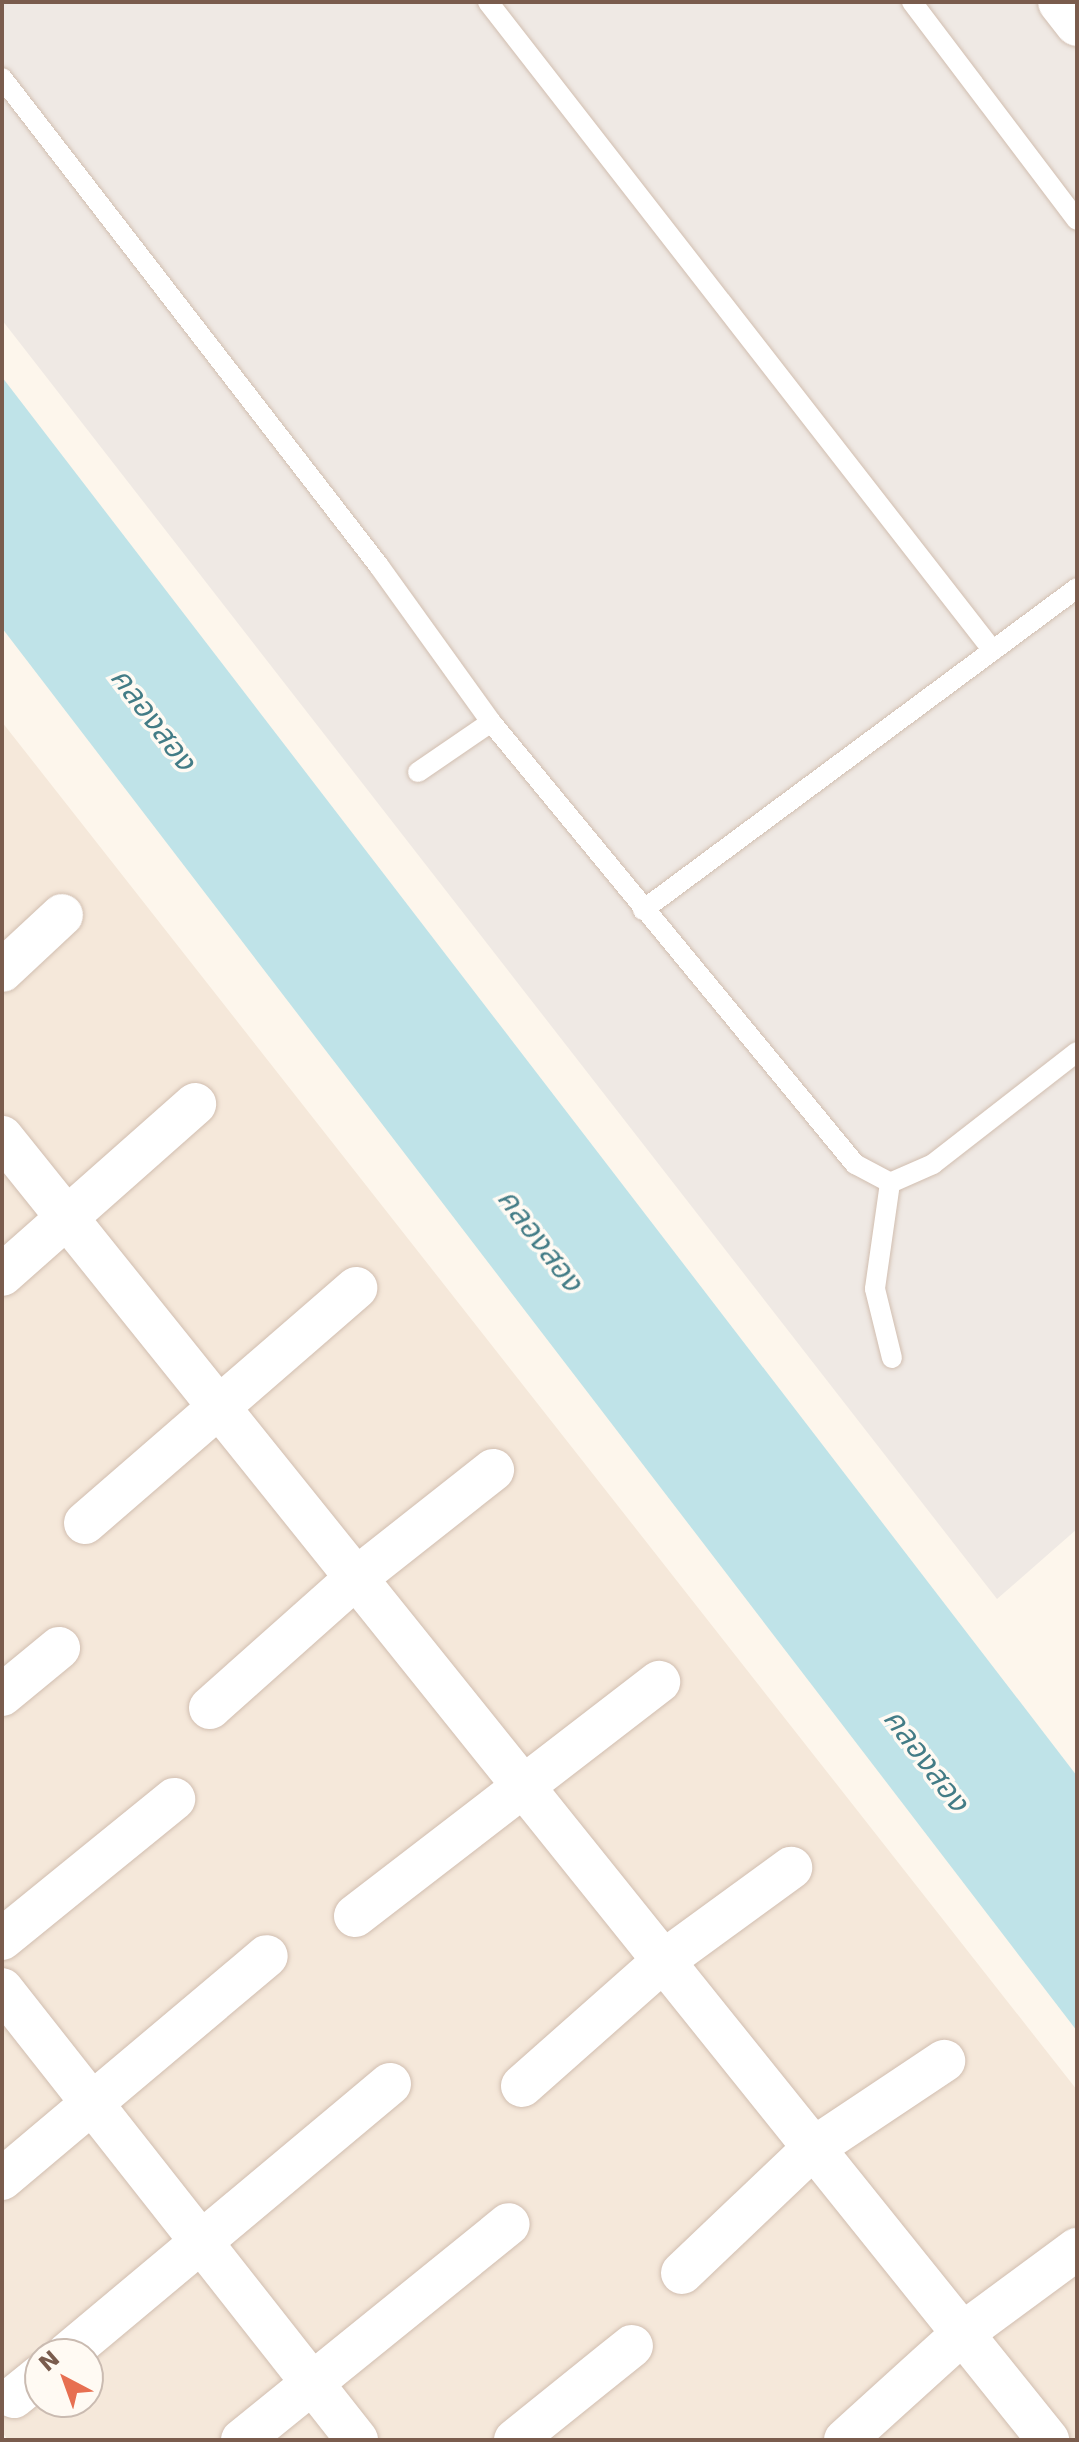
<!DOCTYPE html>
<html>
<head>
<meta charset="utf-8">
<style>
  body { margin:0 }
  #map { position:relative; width:1079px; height:2442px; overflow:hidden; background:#fdf6ec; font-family:"DejaVu Sans","Noto Sans Thai",sans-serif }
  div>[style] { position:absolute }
  .residential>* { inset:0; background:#f5e8da }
  .industrial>* { inset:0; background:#efe9e4 }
  .water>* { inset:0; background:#bfe3e8 }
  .roads { filter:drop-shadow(0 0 2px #d1beb0) drop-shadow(0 0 2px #d1beb0) }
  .lane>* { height:20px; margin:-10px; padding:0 10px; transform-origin:10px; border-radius:10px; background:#fff }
  .street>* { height:42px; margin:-21px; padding:0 21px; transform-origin:21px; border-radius:21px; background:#fff }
  .secondary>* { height:44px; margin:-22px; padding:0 22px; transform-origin:22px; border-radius:22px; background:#fff }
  span { translate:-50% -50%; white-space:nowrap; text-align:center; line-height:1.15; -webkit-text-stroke:7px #fffaf3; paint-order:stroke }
  .water-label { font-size:30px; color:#437c86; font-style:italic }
  .frame { position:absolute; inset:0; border:4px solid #7a5c4d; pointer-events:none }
  .north { position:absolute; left:24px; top:2338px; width:80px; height:80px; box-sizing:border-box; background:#fffaf3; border:2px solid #cabbb1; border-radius:50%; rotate:319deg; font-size:22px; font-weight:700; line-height:32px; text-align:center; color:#7a5c4d }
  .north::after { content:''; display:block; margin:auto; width:28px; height:36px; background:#e76f51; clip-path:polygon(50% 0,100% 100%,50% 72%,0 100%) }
</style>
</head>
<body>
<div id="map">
  <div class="residential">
    <i style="clip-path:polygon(evenodd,2px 722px,1077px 2090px,1077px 2440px,8px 2440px,2px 2432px,2px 722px,40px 2354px,88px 2354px,88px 2402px,40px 2402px,40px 2354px)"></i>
  </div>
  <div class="industrial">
    <i style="clip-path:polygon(2px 2px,1077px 2px,1077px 1529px,997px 1599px,2px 320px)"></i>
  </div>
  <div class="water">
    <i style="clip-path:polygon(2px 377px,1077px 1776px,1077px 2031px,2px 628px)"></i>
  </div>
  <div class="roads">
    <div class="lane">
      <i style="left:488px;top:2px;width:822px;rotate:52.11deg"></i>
      <i style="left:912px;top:2px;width:273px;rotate:52.9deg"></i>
      <i style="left:2px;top:78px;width:617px;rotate:52.31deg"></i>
      <i style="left:379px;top:566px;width:192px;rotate:54.3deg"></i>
      <i style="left:491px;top:722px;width:573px;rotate:50.53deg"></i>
      <i style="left:855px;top:1164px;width:40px;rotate:28deg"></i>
      <i style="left:890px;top:1183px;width:47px;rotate:-23.8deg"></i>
      <i style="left:933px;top:1164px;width:182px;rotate:-37.9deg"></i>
      <i style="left:418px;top:772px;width:88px;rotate:-34.4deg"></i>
      <i style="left:643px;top:910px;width:540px;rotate:-36.57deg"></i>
      <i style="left:890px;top:1183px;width:107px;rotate:98.1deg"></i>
      <i style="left:875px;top:1289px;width:71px;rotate:76.2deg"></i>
    </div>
    <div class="street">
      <i style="left:2px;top:971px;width:82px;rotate:-43deg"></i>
      <i style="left:2px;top:1137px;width:1671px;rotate:51.24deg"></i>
      <i style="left:2px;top:1275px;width:258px;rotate:-41.5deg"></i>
      <i style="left:85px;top:1523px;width:359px;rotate:-40.9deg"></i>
      <i style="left:2px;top:1695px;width:74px;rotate:-39.5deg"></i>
      <i style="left:210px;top:1708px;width:194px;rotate:-41.7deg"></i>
      <i style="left:355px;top:1579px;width:176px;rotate:-38.3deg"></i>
      <i style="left:355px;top:1916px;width:384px;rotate:-37.6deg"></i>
      <i style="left:2px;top:1939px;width:222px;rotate:-39.1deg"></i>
      <i style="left:2px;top:1989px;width:574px;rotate:51.79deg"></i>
      <i style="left:522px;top:2086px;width:187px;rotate:-41.5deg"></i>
      <i style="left:662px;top:1962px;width:160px;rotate:-36.1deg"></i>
      <i style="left:2px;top:2179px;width:346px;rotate:-40.1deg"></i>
      <i style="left:682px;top:2273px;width:180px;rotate:-43.6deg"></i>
      <i style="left:812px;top:2149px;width:159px;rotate:-33.7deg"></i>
      <i style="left:67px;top:2354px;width:421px;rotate:-39.9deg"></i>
      <i style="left:14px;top:2397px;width:33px;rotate:-39deg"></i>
      <i style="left:242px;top:2440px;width:343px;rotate:-39deg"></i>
      <i style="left:515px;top:2440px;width:150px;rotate:-38.8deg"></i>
      <i style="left:845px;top:2440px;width:159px;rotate:-42.2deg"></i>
      <i style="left:963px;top:2333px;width:142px;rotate:-36.4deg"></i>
    </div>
    <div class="secondary">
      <i style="left:1060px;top:2px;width:28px;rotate:52deg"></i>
    </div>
  </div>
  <div class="water-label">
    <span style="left:153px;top:719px;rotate:53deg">คลองสอง</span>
    <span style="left:540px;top:1240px;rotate:53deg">คลองสอง</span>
    <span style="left:926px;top:1760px;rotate:53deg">คลองสอง</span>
  </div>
  <div class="frame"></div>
  <div class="north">N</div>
</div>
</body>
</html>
